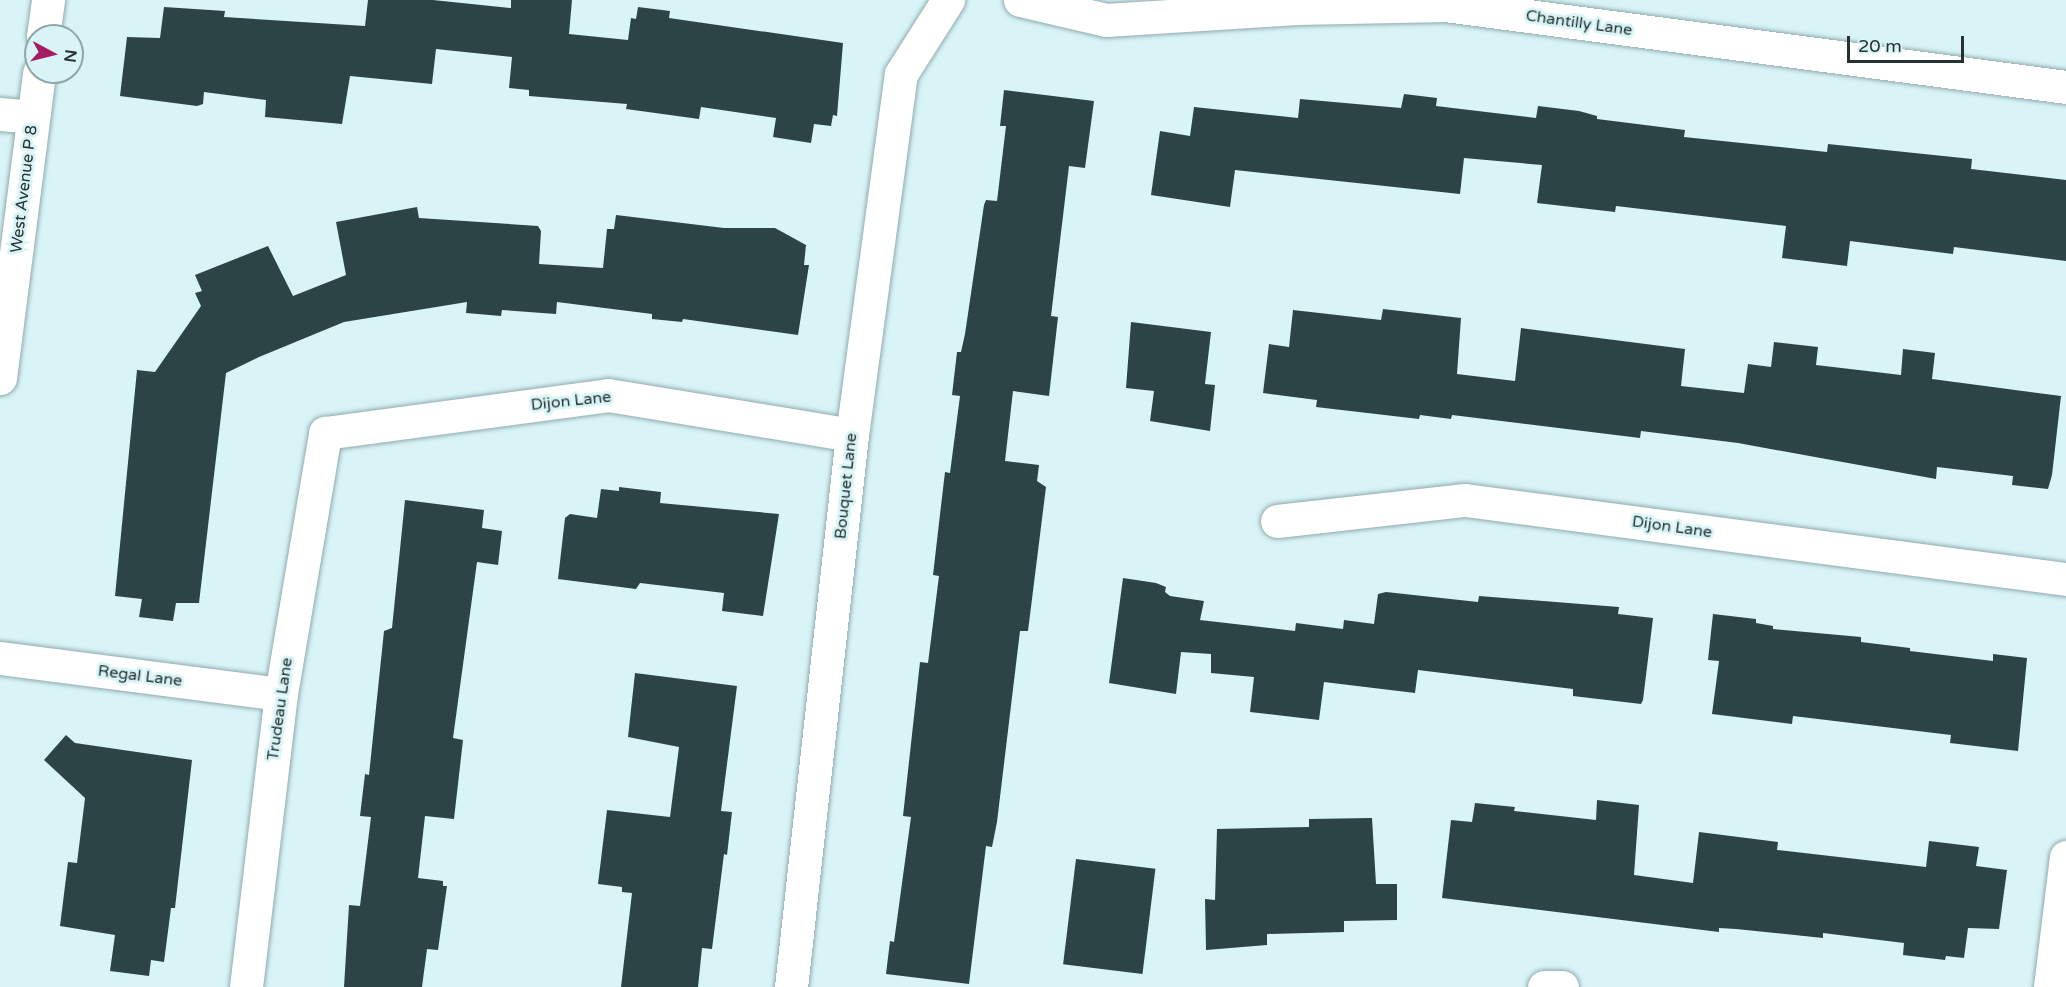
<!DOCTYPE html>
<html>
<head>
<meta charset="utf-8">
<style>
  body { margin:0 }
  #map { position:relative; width:2066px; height:987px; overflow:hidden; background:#d8f4f7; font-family:"Varela Round",sans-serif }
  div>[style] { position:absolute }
  .building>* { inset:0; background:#2d4447; transform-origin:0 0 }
  .roads { filter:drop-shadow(0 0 2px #90aaad) drop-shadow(0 0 2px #90aaad) }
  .street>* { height:33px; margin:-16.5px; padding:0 16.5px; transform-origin:16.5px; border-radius:16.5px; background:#fff }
  .secondary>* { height:33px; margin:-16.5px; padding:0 16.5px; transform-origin:16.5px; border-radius:16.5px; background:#fff }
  span { translate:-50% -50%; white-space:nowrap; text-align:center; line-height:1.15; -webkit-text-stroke:6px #d8f4f7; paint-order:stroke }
  .street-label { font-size:16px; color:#263132 }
  .north { position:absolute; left:24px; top:24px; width:60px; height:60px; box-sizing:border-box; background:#d8f4f7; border:2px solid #91a6a8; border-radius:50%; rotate:97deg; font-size:16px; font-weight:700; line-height:24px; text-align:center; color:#263132 }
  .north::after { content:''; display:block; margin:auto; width:21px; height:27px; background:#a61c62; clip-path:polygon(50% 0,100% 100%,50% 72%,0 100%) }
  .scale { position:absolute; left:1847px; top:36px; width:117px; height:27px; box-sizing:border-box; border:3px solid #263132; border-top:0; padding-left:8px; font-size:18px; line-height:21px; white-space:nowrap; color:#263132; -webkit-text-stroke:4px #d8f4f7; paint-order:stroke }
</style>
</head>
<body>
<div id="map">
  <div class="building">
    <i style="clip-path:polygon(368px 0,433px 0,511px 8px,511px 0,572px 0,569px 34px,628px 40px,631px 18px,636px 19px,638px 7px,670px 11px,669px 18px,843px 43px,837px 116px,833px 115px,831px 126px,814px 124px,811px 143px,773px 137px,776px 118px,701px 107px,699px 119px,626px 109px,627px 104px,529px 96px,529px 90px,509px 88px,512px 57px,436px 49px,432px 84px,350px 76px,342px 124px,265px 117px,266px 100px,204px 92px,203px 104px,197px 106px,120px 96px,127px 37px,160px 38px,164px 7px,225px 11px,224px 17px,365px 26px)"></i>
    <i style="clip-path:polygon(1004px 90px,1094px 101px,1085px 168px,1069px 166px,1051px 316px,1058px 317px,1049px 396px,1013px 391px,1005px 461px,1039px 465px,1037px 481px,1046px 487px,1028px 631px,1020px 631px,997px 822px,992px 847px,986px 846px,969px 984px,886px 974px,890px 941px,894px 942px,911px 817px,903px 816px,920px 662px,928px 663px,939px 576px,933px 575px,939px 523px,945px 472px,950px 473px,960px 396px,952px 395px,957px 352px,961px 352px,965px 334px,984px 205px,986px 200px,997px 201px,1006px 126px,1000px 126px)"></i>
    <i style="clip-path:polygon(1404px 94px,1437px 98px,1436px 106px,1536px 118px,1538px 106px,1579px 111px,1597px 116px,1597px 119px,1685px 130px,1684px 137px,1827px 152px,1828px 144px,1972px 159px,1971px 169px,2066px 180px,2066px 261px,1954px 247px,1953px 254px,1850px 241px,1847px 266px,1782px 258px,1786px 226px,1616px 206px,1615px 212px,1537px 203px,1542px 165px,1464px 158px,1460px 194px,1235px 170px,1230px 207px,1151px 195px,1160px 131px,1190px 136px,1194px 107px,1298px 118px,1300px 99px,1401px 108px)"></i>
    <i style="clip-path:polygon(417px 207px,419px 218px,538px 226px,541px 231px,539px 264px,603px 268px,607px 229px,614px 229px,616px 215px,724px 228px,775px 228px,806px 245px,804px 265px,809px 265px,798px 335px,683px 319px,682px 322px,652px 319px,652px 314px,557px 302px,556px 314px,502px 310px,501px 316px,466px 313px,467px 302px,344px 322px,259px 357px,226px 373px,199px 603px,176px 603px,173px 621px,139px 617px,142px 599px,115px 596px,137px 370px,155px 372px,201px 306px,195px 293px,202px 291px,195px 275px,268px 246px,293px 296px,346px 275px,336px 222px)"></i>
    <i style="clip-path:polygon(1383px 309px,1461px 318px,1457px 374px,1515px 381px,1521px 328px,1685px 349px,1681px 386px,1744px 393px,1748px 364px,1771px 367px,1774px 342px,1818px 347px,1816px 365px,1901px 375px,1903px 349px,1935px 353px,1932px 379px,2061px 396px,2052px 475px,2048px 489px,2012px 485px,2013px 476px,1937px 467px,1936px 479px,1738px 443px,1641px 431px,1640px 438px,1452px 415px,1451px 419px,1420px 415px,1419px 419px,1316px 407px,1317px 400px,1263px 393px,1269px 344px,1289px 347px,1293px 310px,1381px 320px)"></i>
    <i style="clip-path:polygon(1131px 322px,1211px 332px,1205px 384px,1215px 385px,1210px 431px,1150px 421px,1154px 391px,1126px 388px)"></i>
    <i style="clip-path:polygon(619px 487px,661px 492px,660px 503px,779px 514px,763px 616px,722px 611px,724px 593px,640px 583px,636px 589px,558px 579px,565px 518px,570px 514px,597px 518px,601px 489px,619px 491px)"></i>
    <i style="clip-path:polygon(405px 500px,484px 510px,482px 528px,502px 531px,498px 565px,477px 562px,453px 738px,463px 740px,454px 819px,425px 816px,418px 878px,443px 881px,443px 886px,447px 886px,438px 950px,427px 949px,422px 987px,344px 987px,349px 905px,360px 906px,371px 817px,360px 816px,365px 774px,369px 775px,384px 631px,392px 628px)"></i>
    <i style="clip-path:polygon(1123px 578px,1156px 583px,1166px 587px,1165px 592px,1170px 596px,1204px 601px,1200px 620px,1295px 631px,1296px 623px,1343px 629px,1344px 620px,1374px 624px,1378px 594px,1386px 592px,1478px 602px,1479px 596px,1619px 607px,1618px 614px,1653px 618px,1643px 700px,1641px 704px,1573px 696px,1573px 689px,1418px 670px,1415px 693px,1324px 682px,1319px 720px,1250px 712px,1254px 677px,1211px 673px,1211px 654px,1181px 652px,1176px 694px,1109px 683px)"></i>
    <i style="clip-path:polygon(1713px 614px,1756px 619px,1756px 623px,1773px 626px,1773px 629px,1861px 637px,1861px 642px,1910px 648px,1910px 651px,1993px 661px,1993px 654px,2027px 658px,2018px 751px,1950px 743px,1951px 735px,1793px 716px,1792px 724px,1712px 714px,1719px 661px,1708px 660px)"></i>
    <i style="clip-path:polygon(635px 673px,737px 686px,721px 811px,732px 812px,727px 855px,724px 854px,712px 949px,702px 948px,698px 987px,621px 987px,632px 893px,622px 892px,622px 887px,598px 884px,607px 810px,670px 817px,679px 747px,628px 737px)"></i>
    <i style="clip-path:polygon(66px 735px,75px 743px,192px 760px,175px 908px,171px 908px,164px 962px,151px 960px,149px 976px,110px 971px,115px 935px,60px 926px,68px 862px,77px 863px,85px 798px,44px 760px)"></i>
    <i style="clip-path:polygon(1597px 800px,1639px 805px,1634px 875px,1693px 883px,1699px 832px,1778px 842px,1777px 850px,1926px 867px,1929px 841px,1979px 847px,1976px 866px,2007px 870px,1999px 929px,1968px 928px,1964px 958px,1946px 956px,1945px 960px,1903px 955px,1904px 943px,1823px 933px,1823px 938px,1736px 929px,1719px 928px,1719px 932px,1442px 898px,1451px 820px,1472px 822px,1475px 803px,1515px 807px,1514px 811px,1596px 820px)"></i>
    <i style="clip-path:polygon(1372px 818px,1376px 884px,1397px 884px,1397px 920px,1344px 921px,1344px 932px,1267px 934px,1267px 945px,1206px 950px,1205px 899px,1215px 900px,1217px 829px,1309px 827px,1309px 819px)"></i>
    <i style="left:1076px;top:859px;width:80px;height:106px;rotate:7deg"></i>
  </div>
  <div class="roads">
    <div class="street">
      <i style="left:1020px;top:0;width:88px;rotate:13.1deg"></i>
      <i style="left:1106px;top:20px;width:191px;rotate:-3.6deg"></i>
      <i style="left:1297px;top:8px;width:148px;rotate:-1.2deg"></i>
      <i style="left:1445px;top:5px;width:626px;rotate:7.52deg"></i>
      <i style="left:0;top:114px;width:33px;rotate:5deg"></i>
      <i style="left:1277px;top:521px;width:189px;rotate:-6.4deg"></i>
      <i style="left:1465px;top:500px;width:606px;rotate:7.49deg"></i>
      <i style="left:0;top:658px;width:283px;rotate:7.3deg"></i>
      <i style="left:246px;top:987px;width:295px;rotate:-83.2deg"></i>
      <i style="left:281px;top:694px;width:265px;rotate:-80.4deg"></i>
      <i style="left:325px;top:433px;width:286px;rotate:-7.6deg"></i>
      <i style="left:608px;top:395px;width:247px;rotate:9.3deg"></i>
      <i style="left:791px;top:987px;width:555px;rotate:-83.69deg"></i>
      <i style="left:852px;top:435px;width:364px;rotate:-82.3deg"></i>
      <i style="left:901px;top:74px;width:88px;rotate:-57.6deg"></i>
      <i style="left:1544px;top:987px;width:18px"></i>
      <i style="left:2050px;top:987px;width:131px;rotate:-83deg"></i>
    </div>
    <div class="secondary">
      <i style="left:43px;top:36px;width:36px;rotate:-82deg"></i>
      <i style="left:0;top:378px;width:308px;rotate:-82.7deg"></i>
    </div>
  </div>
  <div class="street-label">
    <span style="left:1579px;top:23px;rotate:8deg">Chantilly Lane</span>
    <span style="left:24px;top:189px;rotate:-83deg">West Avenue P 8</span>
    <span style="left:571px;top:401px;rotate:-6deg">Dijon Lane</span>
    <span style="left:846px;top:486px;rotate:-84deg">Bouquet Lane</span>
    <span style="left:1672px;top:527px;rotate:8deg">Dijon Lane</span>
    <span style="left:140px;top:676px;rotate:7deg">Regal Lane</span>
    <span style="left:280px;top:709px;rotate:-82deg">Trudeau Lane</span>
  </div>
  <div class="north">N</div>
  <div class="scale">20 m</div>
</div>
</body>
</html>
